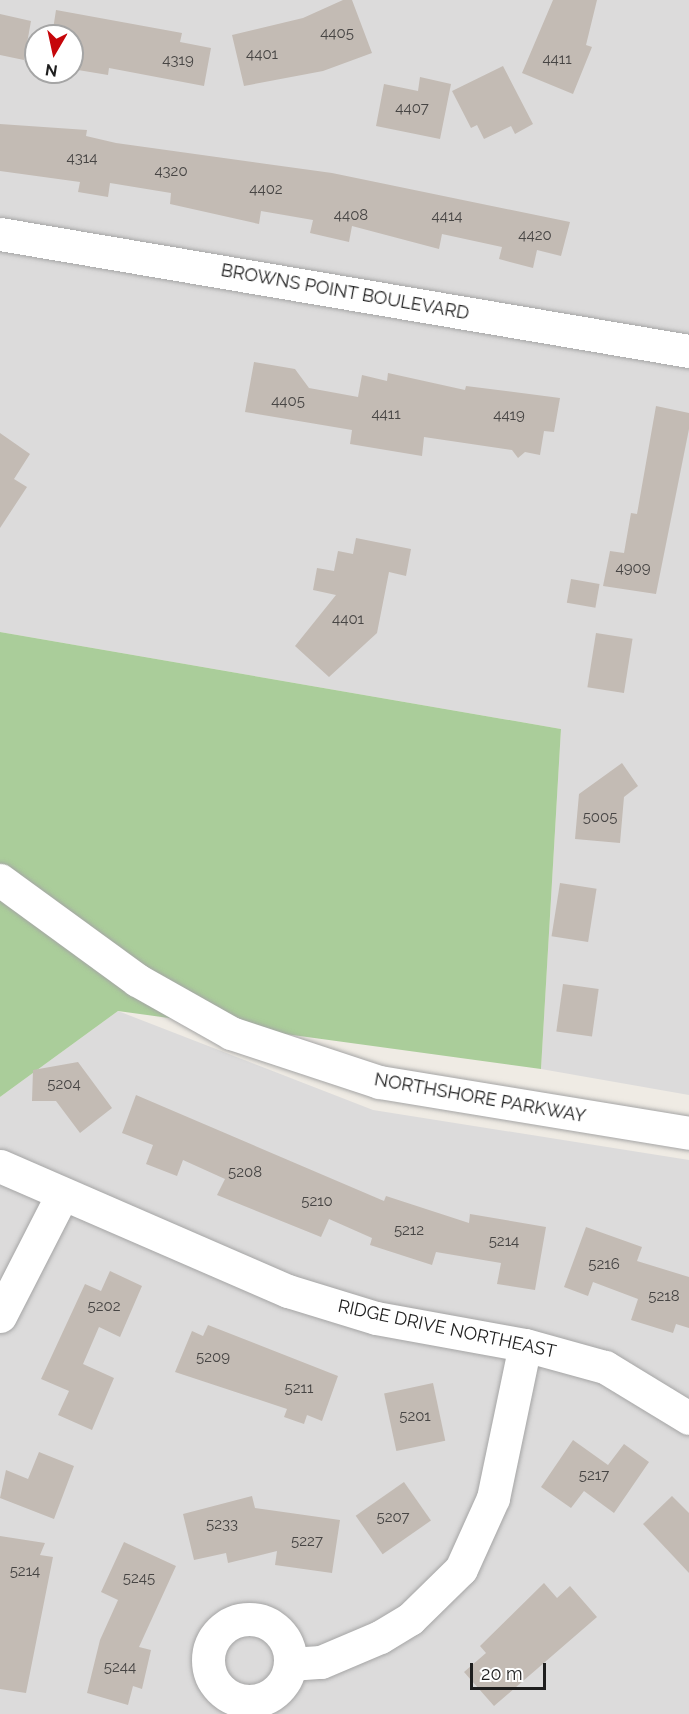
<!DOCTYPE html>
<html>
<head>
<meta charset="utf-8">
<style>
  body { margin:0 }
  #map { position:relative; width:689px; height:1714px; overflow:hidden; background:#efebe4; font-family:Raleway,sans-serif }
  div>[style] { position:absolute }
  .residential>* { inset:0; background:#dcdbdb }
  .forest>* { inset:0; background:#aacd9a }
  .building>* { inset:0; background:#c3bbb4; transform-origin:0 0 }
  .roads { filter:drop-shadow(0 0 2px #a5a5a5) drop-shadow(0 0 2px #a5a5a5) }
  .minor>* { height:33px; margin:-16.5px; padding:0 16.5px; transform-origin:16.5px; border-radius:16.5px; background:#fff }
  .minor>.ring { margin:-16.5px; padding:0; box-sizing:content-box; background:none; border:33px solid #fff; border-radius:50% }
  span { translate:-50% -50%; white-space:nowrap; text-align:center; line-height:1.15; -webkit-text-stroke:5px #fff; paint-order:stroke }
  .number-label { font-size:15px; color:#474544 }
  .number-label span { -webkit-text-stroke-width:0 }
  .street-label { font-size:18px; color:#1e1e1e }
  .north { position:absolute; left:24px; top:24px; width:60px; height:60px; box-sizing:border-box; background:#fff; border:2px solid #a5a5a5; border-radius:50%; rotate:189deg; font-size:16px; font-weight:700; line-height:24px; text-align:center; color:#1e1e1e }
  .north::after { content:''; display:block; margin:auto; width:21px; height:27px; background:#c6060a; clip-path:polygon(50% 0,100% 100%,50% 72%,0 100%) }
  .scale { position:absolute; left:470px; top:1663px; width:76px; height:27px; box-sizing:border-box; border:3px solid #1e1e1e; border-top:0; padding-left:8px; font-size:18px; line-height:21px; white-space:nowrap; color:#1e1e1e; -webkit-text-stroke:4px #fff; paint-order:stroke }
</style>
</head>
<body>
<div id="map">
  <div class="residential">
    <i style="clip-path:polygon(evenodd,0 0,689px 0,689px 1095px,541px 1069px,561px 729px,0 632px,0 0,36px 36px,72px 36px,72px 72px,36px 72px,36px 36px)"></i>
    <i style="clip-path:polygon(118px 1011px,373px 1110px,689px 1160px,689px 1714px,0 1714px,0 1097px)"></i>
  </div>
  <div class="forest">
    <i style="clip-path:polygon(0 632px,561px 729px,541px 1069px,118px 1011px,0 1097px)"></i>
  </div>
  <div class="building">
    <i style="clip-path:polygon(343px 0,352px 0,372px 53px,323px 71px,244px 86px,232px 35px,303px 18px)"></i>
    <i style="clip-path:polygon(553px 0,597px 0,586px 45px,592px 47px,573px 94px,522px 73px)"></i>
    <i style="clip-path:polygon(56px 10px,182px 33px,180px 42px,211px 48px,204px 86px,109px 68px,108px 75px,72px 69px,72px 36px,52px 36px)"></i>
    <i style="clip-path:polygon(0 14px,31px 21px,24px 60px,0 55px)"></i>
    <i style="clip-path:polygon(503px 66px,533px 124px,515px 134px,511px 126px,484px 139px,477px 125px,471px 128px,452px 91px)"></i>
    <i style="clip-path:polygon(420px 77px,451px 84px,440px 139px,376px 126px,384px 84px,418px 91px)"></i>
    <i style="clip-path:polygon(0 124px,87px 130px,86px 136px,116px 143px,332px 173px,570px 222px,561px 256px,537px 250px,533px 268px,499px 259px,502px 247px,442px 234px,439px 249px,352px 226px,349px 242px,310px 233px,313px 220px,261px 211px,259px 224px,170px 204px,171px 193px,110px 183px,108px 197px,78px 192px,80px 182px,0 171px)"></i>
    <i style="clip-path:polygon(254px 362px,295px 369px,309px 388px,358px 397px,362px 375px,387px 381px,388px 373px,465px 390px,466px 386px,560px 398px,554px 432px,544px 431px,540px 455px,525px 452px,518px 458px,512px 450px,424px 437px,422px 456px,350px 444px,352px 430px,245px 412px)"></i>
    <i style="clip-path:polygon(656px 406px,689px 413px,689px 429px,656px 594px,603px 586px,610px 551px,624px 553px,631px 513px,637px 514px)"></i>
    <i style="clip-path:polygon(0 433px,30px 454px,14px 479px,27px 487px,0 528px)"></i>
    <i style="clip-path:polygon(356px 538px,411px 549px,406px 576px,389px 572px,377px 633px,329px 677px,295px 646px,336px 595px,313px 590px,317px 568px,334px 571px,338px 551px,353px 554px)"></i>
    <i style="left:571px;top:579px;width:29px;height:24px;rotate:10deg"></i>
    <i style="left:596px;top:633px;width:37px;height:55px;rotate:9deg"></i>
    <i style="clip-path:polygon(622px 763px,638px 786px,624px 797px,620px 843px,575px 839px,579px 794px)"></i>
    <i style="left:560px;top:883px;width:37px;height:54px;rotate:9deg"></i>
    <i style="left:563px;top:984px;width:36px;height:48px;rotate:8deg"></i>
    <i style="clip-path:polygon(78px 1062px,112px 1108px,80px 1133px,56px 1101px,32px 1101px,33px 1070px)"></i>
    <i style="clip-path:polygon(136px 1095px,384px 1201px,386px 1196px,469px 1223px,470px 1214px,546px 1227px,535px 1290px,497px 1284px,501px 1263px,436px 1252px,432px 1265px,370px 1245px,372px 1238px,329px 1219px,321px 1237px,217px 1195px,225px 1179px,183px 1160px,177px 1176px,146px 1164px,153px 1145px,122px 1133px)"></i>
    <i style="clip-path:polygon(586px 1227px,642px 1247px,637px 1261px,689px 1277px,689px 1328px,676px 1324px,673px 1333px,631px 1320px,638px 1299px,593px 1282px,588px 1296px,564px 1287px)"></i>
    <i style="clip-path:polygon(110px 1271px,142px 1286px,120px 1337px,99px 1327px,83px 1364px,114px 1378px,92px 1430px,58px 1415px,69px 1391px,41px 1379px,85px 1284px,101px 1291px)"></i>
    <i style="clip-path:polygon(208px 1325px,338px 1376px,322px 1421px,307px 1415px,304px 1424px,284px 1417px,287px 1409px,175px 1372px,192px 1331px,203px 1336px)"></i>
    <i style="left:433px;top:1383px;width:59px;height:50px;rotate:78deg"></i>
    <i style="clip-path:polygon(573px 1440px,608px 1465px,624px 1444px,649px 1462px,614px 1513px,584px 1491px,571px 1508px,541px 1487px)"></i>
    <i style="clip-path:polygon(39px 1452px,74px 1466px,54px 1519px,0 1498px,6px 1470px,28px 1479px)"></i>
    <i style="left:404px;top:1482px;width:47px;height:59px;rotate:55deg"></i>
    <i style="clip-path:polygon(252px 1496px,255px 1508px,340px 1520px,332px 1573px,275px 1565px,277px 1551px,228px 1563px,226px 1553px,194px 1560px,183px 1514px)"></i>
    <i style="clip-path:polygon(672px 1496px,689px 1513px,689px 1573px,643px 1524px)"></i>
    <i style="clip-path:polygon(0 1536px,45px 1543px,40px 1555px,53px 1557px,26px 1693px,0 1689px)"></i>
    <i style="clip-path:polygon(124px 1542px,176px 1566px,139px 1647px,151px 1650px,142px 1689px,133px 1686px,128px 1705px,87px 1693px,100px 1640px,118px 1600px,101px 1592px)"></i>
    <i style="clip-path:polygon(544px 1583px,557px 1598px,570px 1586px,597px 1617px,494px 1706px,464px 1672px,486px 1653px,480px 1646px)"></i>
  </div>
  <div class="roads">
    <div class="minor">
      <i style="left:0;top:234px;width:699px;rotate:9.64deg"></i>
      <i style="left:0;top:880px;width:170px;rotate:36.1deg"></i>
      <i style="left:137px;top:980px;width:108px;rotate:29.4deg"></i>
      <i style="left:231px;top:1033px;width:156px;rotate:18.3deg"></i>
      <i style="left:379px;top:1082px;width:314px;rotate:9.3deg"></i>
      <i style="left:0;top:1166px;width:314px;rotate:23.5deg"></i>
      <i style="left:288px;top:1291px;width:92px;rotate:17.1deg"></i>
      <i style="left:376px;top:1318px;width:151px;rotate:10.3deg"></i>
      <i style="left:525px;top:1345px;width:83px;rotate:15.4deg"></i>
      <i style="left:605px;top:1367px;width:98px;rotate:31.3deg"></i>
      <i style="left:0;top:1316px;width:136px;rotate:-62.9deg"></i>
      <i class="ring" style="left:208px;top:1619px;width:49px;height:49px"></i>
      <i style="left:290px;top:1664px;width:31px;rotate:-4deg"></i>
      <i style="left:321px;top:1662px;width:64px;rotate:-23deg"></i>
      <i style="left:380px;top:1637px;width:35px;rotate:-31deg"></i>
      <i style="left:410px;top:1619px;width:71px;rotate:-44.4deg"></i>
      <i style="left:461px;top:1569px;width:78px;rotate:-65.7deg"></i>
      <i style="left:493px;top:1498px;width:156px;rotate:-78.2deg"></i>
    </div>
  </div>
  <div class="number-label">
    <span style="left:337px;top:34px">4405</span>
    <span style="left:262px;top:55px">4401</span>
    <span style="left:557px;top:60px">4411</span>
    <span style="left:178px;top:61px">4319</span>
    <span style="left:412px;top:109px">4407</span>
    <span style="left:82px;top:159px">4314</span>
    <span style="left:171px;top:172px">4320</span>
    <span style="left:266px;top:190px">4402</span>
    <span style="left:351px;top:216px">4408</span>
    <span style="left:447px;top:217px">4414</span>
    <span style="left:535px;top:236px">4420</span>
    <span style="left:288px;top:402px">4405</span>
    <span style="left:386px;top:415px">4411</span>
    <span style="left:509px;top:416px">4419</span>
    <span style="left:633px;top:569px">4909</span>
    <span style="left:348px;top:620px">4401</span>
    <span style="left:600px;top:818px">5005</span>
    <span style="left:64px;top:1085px">5204</span>
    <span style="left:245px;top:1173px">5208</span>
    <span style="left:317px;top:1202px">5210</span>
    <span style="left:409px;top:1231px">5212</span>
    <span style="left:504px;top:1242px">5214</span>
    <span style="left:604px;top:1265px">5216</span>
    <span style="left:664px;top:1297px">5218</span>
    <span style="left:104px;top:1307px">5202</span>
    <span style="left:213px;top:1358px">5209</span>
    <span style="left:299px;top:1389px">5211</span>
    <span style="left:415px;top:1417px">5201</span>
    <span style="left:594px;top:1476px">5217</span>
    <span style="left:393px;top:1518px">5207</span>
    <span style="left:222px;top:1525px">5233</span>
    <span style="left:307px;top:1542px">5227</span>
    <span style="left:25px;top:1572px">5214</span>
    <span style="left:139px;top:1579px">5245</span>
    <span style="left:120px;top:1668px">5244</span>
  </div>
  <div class="street-label">
    <span style="left:345px;top:292px;rotate:10deg">BROWNS POINT BOULEVARD</span>
    <span style="left:480px;top:1098px;rotate:10deg">NORTHSHORE PARKWAY</span>
    <span style="left:447px;top:1329px;rotate:12deg">RIDGE DRIVE NORTHEAST</span>
  </div>
  <div class="north">N</div>
  <div class="scale">20 m</div>
</div>
</body>
</html>
